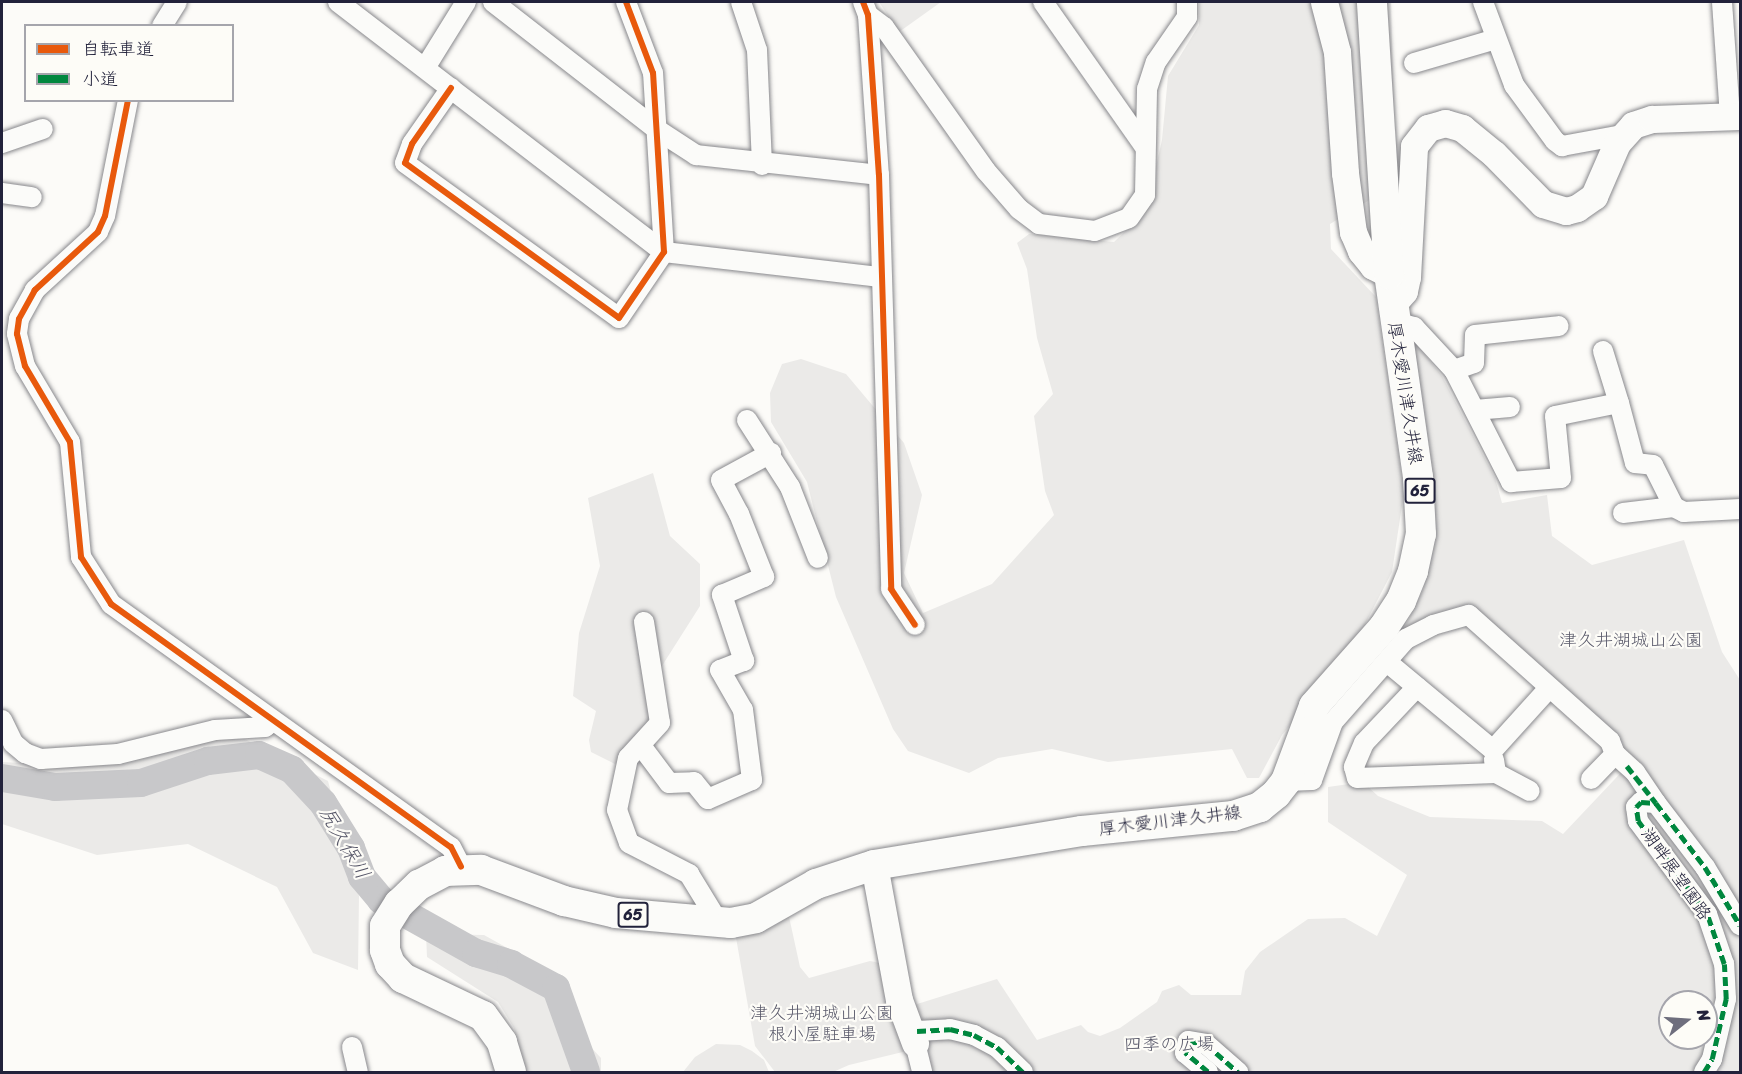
<!DOCTYPE html>
<html>
<head>
<meta charset="utf-8">
<style>
  body { margin:0 }
  #map { position:relative; width:1742px; height:1074px; overflow:hidden; background:#fcfbf8; font-family:Sriracha,"Klee One",sans-serif }
  div>[style] { position:absolute }
  .green>* { inset:0; background:#ebeae8 }
  .river>* { height:28px; margin:-14px; padding:0 14px; transform-origin:14px; border-radius:14px; background:#c8c8ca }
  .roads { filter:drop-shadow(0 0 2px #88888c) drop-shadow(0 0 2px #88888c) }
  .street>* { height:20px; margin:-10px; padding:0 10px; transform-origin:10px; border-radius:10px; background:#fbfbf9 }
  .secondary>* { height:27px; margin:-13.5px; padding:0 13.5px; transform-origin:13.5px; border-radius:13.5px; background:#fbfbf9 }
  .primary>* { height:30px; margin:-15px; padding:0 15px; transform-origin:15px; border-radius:15px; background:#fbfbf9 }
  .quiet>* { height:4.5px; margin-top:-2.25px; transform-origin:0; background:repeating-linear-gradient(90deg,#00873e 0 9px,transparent 0 13.5px) }
  .cycleway>* { height:6px; margin:-3px; padding:0 3px; transform-origin:3px; border-radius:3px; background:#e8590c }
  span { translate:-50% -50%; white-space:nowrap; text-align:center; line-height:1.15; -webkit-text-stroke:4.5px #fdfcf7; paint-order:stroke }
  .shield-label span { padding:2px 4px; background:#fdfcf7; border:2px solid; border-radius:4px; -webkit-text-stroke-width:0 }
  .shield-label { font-size:16px; color:#22223b; font-weight:700 }
  .street-label { font-size:18px; color:#22223b }
  .park-label { font-size:18px; color:#5a5a6b }
  .water-label { font-size:20px; color:#545466; font-style:italic }
  .frame { position:absolute; inset:0; border:3px solid #22223b; pointer-events:none }
  .legend { position:absolute; left:24px; top:24px; width:210px; height:78px; box-sizing:border-box; background:#fdfcf7; border:2px solid #a5a5ac; margin:0; padding:8px 10px; list-style:none; font-size:18px; color:#22223b }
  .legend li { display:flex; align-items:center; gap:12px; height:30px }
  .legend b { width:30px; border:2px solid #a5a5ac }
  .north { position:absolute; left:1658px; top:990px; width:60px; height:60px; box-sizing:border-box; background:#fdfcf7; border:2px solid #a5a5ac; border-radius:50%; rotate:73deg; font-size:16px; font-weight:700; line-height:24px; text-align:center; color:#22223b }
  .north::after { content:''; display:block; margin:auto; width:21px; height:27px; background:#6e6e7d; clip-path:polygon(50% 0,100% 100%,50% 72%,0 100%) }
</style>
</head>
<body>
<div id="map">
  <div class="green">
    <i style="clip-path:polygon(879px 2px,941px 2px,899px 32px)"></i>
    <i style="clip-path:polygon(1199px 2px,1391px 2px,1394px 118px,1371px 199px,1330px 224px,1331px 249px,1376px 297px,1404px 492px,1392px 572px,1350px 653px,1282px 735px,1259px 778px,1247px 778px,1232px 749px,1108px 762px,1052px 749px,998px 758px,969px 773px,908px 751px,893px 729px,836px 597px,807px 482px,771px 422px,770px 393px,782px 364px,801px 359px,846px 374px,904px 443px,922px 495px,904px 573px,923px 613px,992px 584px,1054px 515px,1045px 491px,1034px 416px,1053px 394px,1037px 338px,1027px 269px,1017px 243px,1029px 234px,1114px 242px,1146px 211px,1162px 140px,1168px 76px,1199px 25px)"></i>
    <i style="clip-path:polygon(evenodd,1406px 340px,1414px 341px,1442px 376px,1495px 478px,1502px 503px,1547px 495px,1552px 536px,1592px 565px,1684px 540px,1722px 652px,1740px 680px,1740px 1072px,933px 1072px,914px 1005px,997px 979px,1037px 1040px,1081px 1025px,1088px 1032px,1100px 1036px,1120px 1028px,1157px 1002px,1162px 991px,1179px 985px,1191px 995px,1241px 995px,1245px 971px,1260px 952px,1308px 919px,1345px 918px,1377px 936px,1407px 875px,1328px 822px,1328px 787px,1363px 782px,1378px 796px,1430px 817px,1542px 821px,1563px 834px,1631px 762px,1471px 608px,1402px 633px,1423px 590px,1430px 553px,1406px 340px,1670px 1002px,1706px 1002px,1706px 1038px,1670px 1038px,1670px 1002px)"></i>
    <i style="clip-path:polygon(653px 473px,670px 536px,700px 564px,700px 606px,653px 680px,655px 722px,621px 767px,591px 752px,589px 740px,596px 711px,573px 696px,579px 633px,600px 566px,588px 498px)"></i>
    <i style="clip-path:polygon(235px 734px,328px 781px,359px 896px,358px 970px,313px 953px,277px 887px,188px 844px,97px 855px,2px 824px,2px 762px,59px 765px)"></i>
    <i style="clip-path:polygon(788px 912px,800px 967px,809px 978px,870px 961px,880px 963px,911px 1050px,849px 1065px,833px 1072px,775px 1072px,755px 1046px,735px 932px)"></i>
    <i style="clip-path:polygon(426px 934px,484px 935px,536px 964px,555px 1005px,562px 1046px,586px 1042px,601px 1058px,601px 1072px,524px 1072px,514px 1028px,498px 1002px,427px 957px)"></i>
    <i style="clip-path:polygon(716px 1044px,740px 1045px,752px 1051px,764px 1060px,769px 1072px,683px 1072px,695px 1057px)"></i>
  </div>
  <div class="river">
    <i style="left:2px;top:778px;width:54px;rotate:9.6deg"></i>
    <i style="left:55px;top:787px;width:86px;rotate:-2.7deg"></i>
    <i style="left:141px;top:783px;width:71px;rotate:-18.2deg"></i>
    <i style="left:208px;top:761px;width:51px;rotate:-6.7deg"></i>
    <i style="left:259px;top:755px;width:36px;rotate:24deg"></i>
    <i style="left:292px;top:770px;width:45px;rotate:46.8deg"></i>
    <i style="left:323px;top:803px;width:53px;rotate:58.1deg"></i>
    <i style="left:351px;top:848px;width:31px;rotate:69deg"></i>
    <i style="left:362px;top:877px;width:30px;rotate:50deg"></i>
    <i style="left:381px;top:900px;width:109px;rotate:29.2deg"></i>
    <i style="left:476px;top:953px;width:37px;rotate:17deg"></i>
    <i style="left:511px;top:964px;width:51px;rotate:28.1deg"></i>
    <i style="left:556px;top:988px;width:89px;rotate:70.3deg"></i>
  </div>
  <div class="roads">
    <div class="street">
      <i style="left:338px;top:2px;width:411px;rotate:37.5deg"></i>
      <i style="left:664px;top:252px;width:216px;rotate:6.6deg"></i>
      <i style="left:493px;top:2px;width:207px;rotate:37.9deg"></i>
      <i style="left:656px;top:129px;width:48px;rotate:33deg"></i>
      <i style="left:696px;top:155px;width:184px;rotate:6.2deg"></i>
      <i style="left:741px;top:2px;width:51px;rotate:71.6deg"></i>
      <i style="left:757px;top:50px;width:115px;rotate:87.5deg"></i>
      <i style="left:863px;top:2px;width:14px;rotate:69deg"></i>
      <i style="left:868px;top:15px;width:160px;rotate:86.1deg"></i>
      <i style="left:879px;top:175px;width:414px;rotate:88.3deg"></i>
      <i style="left:891px;top:589px;width:43px;rotate:56.3deg"></i>
      <i style="left:1043px;top:2px;width:177px;rotate:54.9deg"></i>
      <i style="left:1483px;top:2px;width:89px;rotate:69.5deg"></i>
      <i style="left:1514px;top:85px;width:69px;rotate:53.8deg"></i>
      <i style="left:1555px;top:141px;width:9px;rotate:36deg"></i>
      <i style="left:1562px;top:146px;width:61px;rotate:-10.4deg"></i>
      <i style="left:1722px;top:2px;width:115px;rotate:86deg"></i>
      <i style="left:868px;top:15px;width:20px;rotate:37deg"></i>
      <i style="left:884px;top:27px;width:176px;rotate:54.7deg"></i>
      <i style="left:986px;top:171px;width:50px;rotate:49deg"></i>
      <i style="left:1019px;top:209px;width:25px;rotate:37deg"></i>
      <i style="left:1039px;top:224px;width:56px;rotate:7.1deg"></i>
      <i style="left:1095px;top:231px;width:36px;rotate:-21deg"></i>
      <i style="left:1129px;top:218px;width:28px;rotate:-55deg"></i>
      <i style="left:1145px;top:195px;width:106px;rotate:-88.9deg"></i>
      <i style="left:1147px;top:89px;width:28px;rotate:-72deg"></i>
      <i style="left:1156px;top:62px;width:55px;rotate:-55.4deg"></i>
      <i style="left:1187px;top:17px;width:15px;rotate:-90deg"></i>
      <i style="left:162px;top:26px;width:28px;rotate:-58deg"></i>
      <i style="left:1414px;top:63px;width:85px;rotate:-16.3deg"></i>
      <i style="left:425px;top:68px;width:78px;rotate:-58.2deg"></i>
      <i style="left:451px;top:88px;width:68px;rotate:124.9deg"></i>
      <i style="left:412px;top:144px;width:20px;rotate:110deg"></i>
      <i style="left:405px;top:163px;width:264px;rotate:35.9deg"></i>
      <i style="left:619px;top:318px;width:80px;rotate:-55.7deg"></i>
      <i style="left:664px;top:252px;width:179px;rotate:-93.5deg"></i>
      <i style="left:653px;top:73px;width:76px;rotate:-110.8deg"></i>
      <i style="left:128px;top:100px;width:118px;rotate:101.2deg"></i>
      <i style="left:105px;top:216px;width:17px;rotate:114deg"></i>
      <i style="left:98px;top:232px;width:86px;rotate:137.4deg"></i>
      <i style="left:35px;top:290px;width:33px;rotate:119deg"></i>
      <i style="left:19px;top:319px;width:15px;rotate:98deg"></i>
      <i style="left:17px;top:334px;width:33px;rotate:76deg"></i>
      <i style="left:25px;top:366px;width:88px;rotate:59.4deg"></i>
      <i style="left:70px;top:442px;width:116px;rotate:84.5deg"></i>
      <i style="left:81px;top:557px;width:56px;rotate:57.4deg"></i>
      <i style="left:111px;top:604px;width:418px;rotate:35.6deg"></i>
      <i style="left:451px;top:847px;width:22px;rotate:63deg"></i>
      <i style="left:2px;top:143px;width:43px;rotate:-18.9deg"></i>
      <i style="left:2px;top:193px;width:30px;rotate:8deg"></i>
      <i style="left:1395px;top:322px;width:20px;rotate:15deg"></i>
      <i style="left:1414px;top:327px;width:59px;rotate:47.1deg"></i>
      <i style="left:1454px;top:370px;width:126px;rotate:63deg"></i>
      <i style="left:1511px;top:482px;width:50px;rotate:-4.6deg"></i>
      <i style="left:1561px;top:478px;width:62px;rotate:-95.5deg"></i>
      <i style="left:1555px;top:416px;width:65px;rotate:-11.5deg"></i>
      <i style="left:1619px;top:403px;width:62px;rotate:75.1deg"></i>
      <i style="left:1635px;top:463px;width:18px;rotate:6deg"></i>
      <i style="left:1653px;top:465px;width:47px;rotate:63.4deg"></i>
      <i style="left:1674px;top:507px;width:11px;rotate:27deg"></i>
      <i style="left:1684px;top:512px;width:56px;rotate:-3.1deg"></i>
      <i style="left:1603px;top:351px;width:54px;rotate:72.9deg"></i>
      <i style="left:1454px;top:370px;width:21px;rotate:-19deg"></i>
      <i style="left:1474px;top:363px;width:28px;rotate:-88deg"></i>
      <i style="left:1475px;top:335px;width:84px;rotate:-6.1deg"></i>
      <i style="left:1475px;top:410px;width:35px;rotate:-5deg"></i>
      <i style="left:747px;top:420px;width:80px;rotate:57.3deg"></i>
      <i style="left:790px;top:487px;width:76px;rotate:68.5deg"></i>
      <i style="left:1623px;top:513px;width:51px;rotate:-6.7deg"></i>
      <i style="left:644px;top:622px;width:102px;rotate:81deg"></i>
      <i style="left:660px;top:723px;width:47px;rotate:132.4deg"></i>
      <i style="left:628px;top:758px;width:53px;rotate:101.9deg"></i>
      <i style="left:617px;top:810px;width:35px;rotate:70deg"></i>
      <i style="left:629px;top:843px;width:68px;rotate:27.3deg"></i>
      <i style="left:689px;top:874px;width:57px;rotate:58.5deg"></i>
      <i style="left:1387px;top:662px;width:138px;rotate:39.7deg"></i>
      <i style="left:1493px;top:750px;width:84px;rotate:-47.9deg"></i>
      <i style="left:1417px;top:687px;width:77px;rotate:133.4deg"></i>
      <i style="left:1364px;top:743px;width:26px;rotate:113deg"></i>
      <i style="left:1354px;top:767px;width:11px;rotate:75deg"></i>
      <i style="left:1357px;top:778px;width:139px;rotate:-2.1deg"></i>
      <i style="left:2px;top:720px;width:25px;rotate:64deg"></i>
      <i style="left:13px;top:743px;width:16px;rotate:40deg"></i>
      <i style="left:25px;top:753px;width:17px;rotate:21deg"></i>
      <i style="left:41px;top:759px;width:77px;rotate:-3.7deg"></i>
      <i style="left:118px;top:754px;width:100px;rotate:-13.9deg"></i>
      <i style="left:215px;top:730px;width:50px;rotate:-3.4deg"></i>
      <i style="left:265px;top:727px;width:10px;rotate:-37deg"></i>
      <i style="left:642px;top:747px;width:45px;rotate:53.1deg"></i>
      <i style="left:669px;top:783px;width:25px;rotate:-2deg"></i>
      <i style="left:694px;top:782px;width:22px;rotate:51deg"></i>
      <i style="left:708px;top:799px;width:48px;rotate:-23.4deg"></i>
      <i style="left:752px;top:780px;width:71px;rotate:-97.3deg"></i>
      <i style="left:743px;top:710px;width:46px;rotate:-119.9deg"></i>
      <i style="left:720px;top:670px;width:26px;rotate:-21deg"></i>
      <i style="left:744px;top:661px;width:70px;rotate:-108.4deg"></i>
      <i style="left:722px;top:595px;width:46px;rotate:-23.2deg"></i>
      <i style="left:764px;top:577px;width:68px;rotate:-111.6deg"></i>
      <i style="left:739px;top:514px;width:38px;rotate:-118deg"></i>
      <i style="left:721px;top:480px;width:57px;rotate:-28.4deg"></i>
      <i style="left:1494px;top:760px;width:13px;rotate:81deg"></i>
      <i style="left:1496px;top:773px;width:38px;rotate:28deg"></i>
      <i style="left:1591px;top:779px;width:35px;rotate:-46deg"></i>
      <i style="left:1286px;top:781px;width:26px;rotate:-2deg"></i>
      <i style="left:1312px;top:780px;width:62px;rotate:-70.1deg"></i>
      <i style="left:1333px;top:722px;width:111px;rotate:-48.7deg"></i>
      <i style="left:1406px;top:639px;width:30px;rotate:-27deg"></i>
      <i style="left:1433px;top:625px;width:37px;rotate:-16deg"></i>
      <i style="left:1469px;top:615px;width:189px;rotate:41.8deg"></i>
      <i style="left:1610px;top:741px;width:14px;rotate:69deg"></i>
      <i style="left:1615px;top:754px;width:27px;rotate:42deg"></i>
      <i style="left:1635px;top:772px;width:37px;rotate:56deg"></i>
      <i style="left:917px;top:1031px;width:33px;rotate:-3deg"></i>
      <i style="left:950px;top:1029px;width:25px;rotate:14deg"></i>
      <i style="left:974px;top:1035px;width:26px;rotate:28deg"></i>
      <i style="left:997px;top:1047px;width:36px;rotate:44deg"></i>
      <i style="left:915px;top:1043px;width:30px;rotate:76deg"></i>
      <i style="left:352px;top:1047px;width:26px;rotate:77deg"></i>
      <i style="left:1208px;top:1072px;width:30px;rotate:-140deg"></i>
      <i style="left:1185px;top:1053px;width:12px;rotate:-76deg"></i>
      <i style="left:1188px;top:1041px;width:18px;rotate:9deg"></i>
      <i style="left:1206px;top:1044px;width:43px;rotate:41.2deg"></i>
      <i style="left:1704px;top:1072px;width:15px;rotate:-58deg"></i>
      <i style="left:1712px;top:1059px;width:62px;rotate:-76.9deg"></i>
      <i style="left:1726px;top:999px;width:35px;rotate:-93deg"></i>
      <i style="left:1724px;top:964px;width:53px;rotate:-108.8deg"></i>
      <i style="left:1707px;top:914px;width:116px;rotate:-126.6deg"></i>
      <i style="left:1638px;top:821px;width:14px;rotate:-98deg"></i>
      <i style="left:1636px;top:807px;width:7px;rotate:-45deg"></i>
      <i style="left:1641px;top:802px;width:15px;rotate:4deg"></i>
      <i style="left:1656px;top:803px;width:81px;rotate:52.6deg"></i>
      <i style="left:1705px;top:867px;width:68px;rotate:58.9deg"></i>
    </div>
    <div class="secondary">
      <i style="left:1324px;top:2px;width:52px;rotate:75.4deg"></i>
      <i style="left:1337px;top:52px;width:121px;rotate:86.2deg"></i>
      <i style="left:1345px;top:173px;width:60px;rotate:82.3deg"></i>
      <i style="left:1353px;top:232px;width:21px;rotate:67deg"></i>
      <i style="left:1361px;top:251px;width:19px;rotate:51deg"></i>
      <i style="left:1373px;top:266px;width:18px;rotate:27deg"></i>
      <i style="left:1392px;top:305px;width:18px;rotate:-49deg"></i>
      <i style="left:1404px;top:291px;width:14px;rotate:-78deg"></i>
      <i style="left:1407px;top:277px;width:131px;rotate:-86.9deg"></i>
      <i style="left:1414px;top:146px;width:23px;rotate:-52deg"></i>
      <i style="left:1428px;top:128px;width:18px;rotate:-16deg"></i>
      <i style="left:1445px;top:123px;width:18px;rotate:16deg"></i>
      <i style="left:1462px;top:128px;width:41px;rotate:39.1deg"></i>
      <i style="left:1494px;top:154px;width:70px;rotate:45.6deg"></i>
      <i style="left:1543px;top:204px;width:24px;rotate:17deg"></i>
      <i style="left:1566px;top:211px;width:11px;rotate:-15deg"></i>
      <i style="left:1577px;top:208px;width:21px;rotate:-35deg"></i>
      <i style="left:1594px;top:196px;width:58px;rotate:-66.5deg"></i>
      <i style="left:1617px;top:143px;width:24px;rotate:-48deg"></i>
      <i style="left:1633px;top:125px;width:20px;rotate:-18deg"></i>
      <i style="left:1652px;top:119px;width:88px;rotate:-2deg"></i>
      <i style="left:874px;top:865px;width:137px;rotate:79.5deg"></i>
      <i style="left:899px;top:1000px;width:46px;rotate:69.6deg"></i>
    </div>
    <div class="primary">
      <i style="left:511px;top:1072px;width:31px;rotate:-107deg"></i>
      <i style="left:502px;top:1042px;width:32px;rotate:-126deg"></i>
      <i style="left:483px;top:1016px;width:89px;rotate:-154.6deg"></i>
      <i style="left:403px;top:978px;width:19px;rotate:-133deg"></i>
      <i style="left:390px;top:964px;width:15px;rotate:-110deg"></i>
      <i style="left:385px;top:950px;width:24px;rotate:-90deg"></i>
      <i style="left:385px;top:926px;width:26px;rotate:-58deg"></i>
      <i style="left:399px;top:904px;width:28px;rotate:-44deg"></i>
      <i style="left:419px;top:885px;width:30px;rotate:-28deg"></i>
      <i style="left:445px;top:871px;width:36px;rotate:-2deg"></i>
      <i style="left:481px;top:870px;width:89px;rotate:20.5deg"></i>
      <i style="left:564px;top:901px;width:53px;rotate:13deg"></i>
      <i style="left:616px;top:913px;width:115px;rotate:5deg"></i>
      <i style="left:731px;top:923px;width:25px;rotate:-11deg"></i>
      <i style="left:756px;top:918px;width:69px;rotate:-29.5deg"></i>
      <i style="left:816px;top:884px;width:61px;rotate:-18.1deg"></i>
      <i style="left:874px;top:865px;width:211px;rotate:-9.3deg"></i>
      <i style="left:1082px;top:831px;width:152px;rotate:-5.7deg"></i>
      <i style="left:1233px;top:816px;width:28px;rotate:-18deg"></i>
      <i style="left:1260px;top:807px;width:21px;rotate:-39deg"></i>
      <i style="left:1276px;top:794px;width:16px;rotate:-52deg"></i>
      <i style="left:1286px;top:781px;width:80px;rotate:-69.5deg"></i>
      <i style="left:1314px;top:706px;width:106px;rotate:-48.5deg"></i>
      <i style="left:1384px;top:627px;width:31px;rotate:-57deg"></i>
      <i style="left:1401px;top:601px;width:32px;rotate:-68deg"></i>
      <i style="left:1413px;top:571px;width:38px;rotate:-78deg"></i>
      <i style="left:1421px;top:534px;width:57px;rotate:-93deg"></i>
      <i style="left:1418px;top:477px;width:205px;rotate:-98.1deg"></i>
      <i style="left:1389px;top:274px;width:273px;rotate:-93.6deg"></i>
    </div>
  </div>
  <div class="quiet">
    <i style="left:1627px;top:766px;width:47px;rotate:51.9deg"></i>
    <i style="left:917px;top:1031px;width:33px;rotate:-3deg"></i>
    <i style="left:950px;top:1029px;width:25px;rotate:14deg"></i>
    <i style="left:974px;top:1035px;width:26px;rotate:28deg"></i>
    <i style="left:997px;top:1047px;width:36px;rotate:44deg"></i>
    <i style="left:1208px;top:1072px;width:30px;rotate:-140deg"></i>
    <i style="left:1185px;top:1053px;width:12px;rotate:-76deg"></i>
    <i style="left:1188px;top:1041px;width:18px;rotate:9deg"></i>
    <i style="left:1206px;top:1044px;width:43px;rotate:41.2deg"></i>
    <i style="left:1704px;top:1072px;width:15px;rotate:-58deg"></i>
    <i style="left:1712px;top:1059px;width:62px;rotate:-76.9deg"></i>
    <i style="left:1726px;top:999px;width:35px;rotate:-93deg"></i>
    <i style="left:1724px;top:964px;width:53px;rotate:-108.8deg"></i>
    <i style="left:1707px;top:914px;width:116px;rotate:-126.6deg"></i>
    <i style="left:1638px;top:821px;width:14px;rotate:-98deg"></i>
    <i style="left:1636px;top:807px;width:7px;rotate:-45deg"></i>
    <i style="left:1641px;top:802px;width:15px;rotate:4deg"></i>
    <i style="left:1656px;top:803px;width:81px;rotate:52.6deg"></i>
    <i style="left:1705px;top:867px;width:68px;rotate:58.9deg"></i>
  </div>
  <div class="cycleway">
    <i style="left:863px;top:2px;width:14px;rotate:69deg"></i>
    <i style="left:868px;top:15px;width:160px;rotate:86.1deg"></i>
    <i style="left:879px;top:175px;width:414px;rotate:88.3deg"></i>
    <i style="left:891px;top:589px;width:43px;rotate:56.3deg"></i>
    <i style="left:451px;top:88px;width:68px;rotate:124.9deg"></i>
    <i style="left:412px;top:144px;width:20px;rotate:110deg"></i>
    <i style="left:405px;top:163px;width:264px;rotate:35.9deg"></i>
    <i style="left:619px;top:318px;width:80px;rotate:-55.7deg"></i>
    <i style="left:664px;top:252px;width:179px;rotate:-93.5deg"></i>
    <i style="left:653px;top:73px;width:76px;rotate:-110.8deg"></i>
    <i style="left:128px;top:100px;width:118px;rotate:101.2deg"></i>
    <i style="left:105px;top:216px;width:17px;rotate:114deg"></i>
    <i style="left:98px;top:232px;width:86px;rotate:137.4deg"></i>
    <i style="left:35px;top:290px;width:33px;rotate:119deg"></i>
    <i style="left:19px;top:319px;width:15px;rotate:98deg"></i>
    <i style="left:17px;top:334px;width:33px;rotate:76deg"></i>
    <i style="left:25px;top:366px;width:88px;rotate:59.4deg"></i>
    <i style="left:70px;top:442px;width:116px;rotate:84.5deg"></i>
    <i style="left:81px;top:557px;width:56px;rotate:57.4deg"></i>
    <i style="left:111px;top:604px;width:418px;rotate:35.6deg"></i>
    <i style="left:451px;top:847px;width:22px;rotate:63deg"></i>
  </div>
  <div class="shield-label">
    <span style="left:1420px;top:491px">65</span>
    <span style="left:633px;top:915px">65</span>
  </div>
  <div class="street-label">
    <span style="left:1405px;top:393px;rotate:81deg">厚木愛川津久井線</span>
    <span style="left:1170px;top:821px;rotate:-7deg">厚木愛川津久井線</span>
    <span style="left:1676px;top:874px;rotate:55deg">湖畔展望園路</span>
  </div>
  <div class="park-label">
    <span style="left:1631px;top:640px">津久井湖城山公園</span>
    <span style="left:822px;top:1024px">津久井湖城山公園<br>根小屋駐車場</span>
    <span style="left:1169px;top:1044px">四季の広場</span>
  </div>
  <div class="water-label">
    <span style="left:345px;top:843px;rotate:60deg">尻久保川</span>
  </div>
  <div class="frame"></div>
  <ul class="legend">
  <li><b style="height:8px;background:#e8590c"></b>自転車道</li>
  <li><b style="height:8px;background:#00873e"></b>小道</li>
  </ul>
  <div class="north">N</div>
</div>
</body>
</html>
